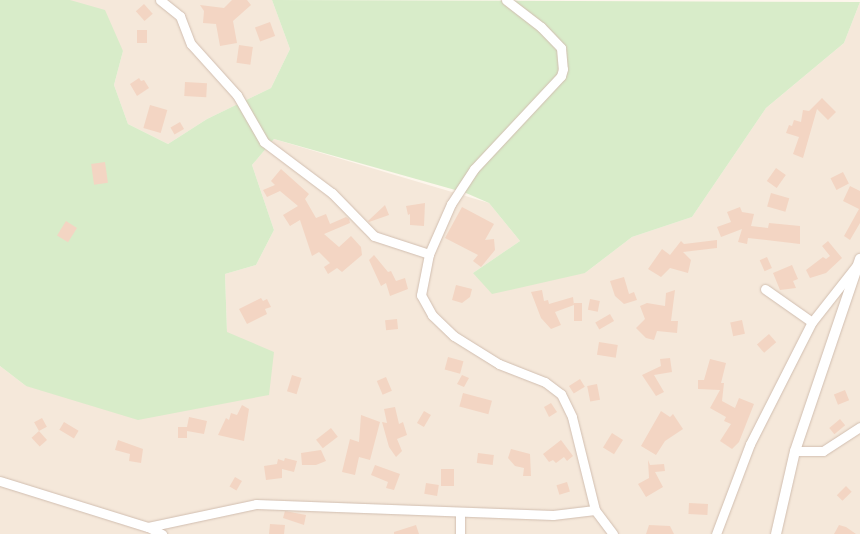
<!DOCTYPE html>
<html>
<head>
<meta charset="utf-8">
<style>
  body { margin:0 }
  #map { position:relative; width:860px; height:534px; overflow:hidden; background:#fdf6ec; font-family:"Alegreya Sans",sans-serif }
  div>[style] { position:absolute }
  .residential>* { inset:0; background:#f5e8da }
  .green>* { inset:0; background:#d8ecc9 }
  .building>* { inset:0; background:#f3d5c3; transform-origin:0 0 }
  .roads { filter:drop-shadow(0 0 1px #d1beb0) drop-shadow(0 0 1px #d1beb0) }
  .minor>* { height:9px; margin:-4.5px; padding:0 4.5px; transform-origin:4.5px; border-radius:4.5px; background:#fff }
  .tertiary>* { height:10px; margin:-5px; padding:0 5px; transform-origin:5px; border-radius:5px; background:#fff }
  span { translate:-50% -50%; white-space:nowrap; text-align:center; line-height:1.15; -webkit-text-stroke:4.5px #fffaf3; paint-order:stroke }
</style>
</head>
<body>
<div id="map">
  <div class="residential">
    <i style="clip-path:polygon(70px 0,272px 0,290px 49px,271px 88px,207px 119px,168px 144px,128px 124px,114px 85px,123px 51px)"></i>
    <i style="clip-path:polygon(860px 2px,860px 534px,0 534px,0 366px,26px 386px,227px 332px,225px 274px,256px 265px,274px 230px,252px 165px,274px 139px,489px 203px,520px 241px,473px 273px,585px 273px,632px 237px,692px 217px,766px 108px,844px 43px)"></i>
  </div>
  <div class="green">
    <i style="clip-path:polygon(0 0,70px 0,105px 10px,123px 51px,114px 85px,128px 124px,168px 144px,207px 119px,271px 88px,290px 49px,272px 0,860px 2px,844px 43px,766px 108px,692px 217px,632px 237px,585px 273px,492px 294px,473px 273px,520px 241px,489px 203px,466px 193px,274px 139px,252px 165px,274px 230px,256px 265px,225px 274px,227px 332px,274px 352px,269px 395px,138px 420px,26px 386px,0 366px)"></i>
  </div>
  <div class="building">
    <i style="clip-path:polygon(232px 0,247px 0,251px 5px,233px 21px,237px 43px,220px 46px,216px 24px,203px 23px,204px 11px,200px 5px,224px 8px)"></i>
    <i style="left:144px;top:4px;width:13px;height:11px;rotate:48deg"></i>
    <i style="left:270px;top:22px;width:15px;height:16px;rotate:70deg"></i>
    <i style="left:137px;top:30px;width:10px;height:13px"></i>
    <i style="left:239px;top:45px;width:14px;height:18px;rotate:8deg"></i>
    <i style="clip-path:polygon(139px 78px,141px 81px,144px 80px,149px 88px,137px 96px,130px 84px)"></i>
    <i style="left:185px;top:82px;width:22px;height:14px;rotate:3deg"></i>
    <i style="clip-path:polygon(822px 98px,836px 112px,828px 120px,817px 109px,803px 158px,793px 154px,799px 137px,786px 133px,789px 125px,792px 126px,794px 120px,801px 122px,803px 110px,809px 111px)"></i>
    <i style="left:150px;top:105px;width:18px;height:24px;rotate:16deg"></i>
    <i style="left:180px;top:122px;width:8px;height:11px;rotate:60deg"></i>
    <i style="left:105px;top:162px;width:21px;height:14px;rotate:82deg"></i>
    <i style="left:776px;top:168px;width:12px;height:16px;rotate:35deg"></i>
    <i style="clip-path:polygon(281px 169px,309px 194px,305px 199px,316px 218px,326px 214px,330px 224px,346px 217px,349px 219px,350px 223px,324px 234px,339px 247px,351px 236px,361px 247px,362px 255px,342px 272px,337px 268px,328px 274px,324px 267px,330px 263px,319px 252px,312px 256px,300px 220px,290px 226px,283px 215px,298px 206px,280px 191px,267px 197px,263px 190px,275px 185px,271px 181px)"></i>
    <i style="left:843px;top:172px;width:13px;height:14px;rotate:63deg"></i>
    <i style="clip-path:polygon(850px 186px,860px 191px,860px 223px,850px 240px,844px 236px,859px 209px,843px 201px)"></i>
    <i style="left:771px;top:193px;width:19px;height:14px;rotate:16deg"></i>
    <i style="clip-path:polygon(425px 203px,424px 226px,410px 225px,410px 214px,408px 215px,406px 206px)"></i>
    <i style="clip-path:polygon(385px 205px,389px 215px,369px 222px,368px 221px)"></i>
    <i style="clip-path:polygon(462px 207px,494px 224px,485px 240px,494px 239px,495px 250px,481px 267px,473px 261px,478px 255px,445px 238px)"></i>
    <i style="clip-path:polygon(740px 207px,742px 212px,754px 214px,751px 226px,768px 228px,769px 223px,800px 226px,800px 244px,748px 238px,747px 244px,738px 242px,742px 229px,721px 237px,717px 227px,731px 222px,727px 212px)"></i>
    <i style="left:66px;top:221px;width:13px;height:17px;rotate:32deg"></i>
    <i style="clip-path:polygon(717px 240px,717px 248px,683px 252px,691px 260px,688px 273px,670px 268px,661px 277px,648px 269px,662px 249px,670px 255px,681px 241px,684px 244px)"></i>
    <i style="clip-path:polygon(828px 241px,842px 258px,826px 273px,810px 278px,806px 270px,823px 257px,826px 259px,830px 256px,822px 246px)"></i>
    <i style="clip-path:polygon(374px 255px,388px 272px,391px 271px,396px 281px,405px 278px,408px 289px,390px 296px,386px 283px,381px 286px,369px 260px)"></i>
    <i style="left:767px;top:257px;width:12px;height:8px;rotate:66deg"></i>
    <i style="clip-path:polygon(792px 265px,798px 279px,793px 281px,796px 288px,780px 290px,773px 273px)"></i>
    <i style="clip-path:polygon(624px 277px,629px 294px,634px 292px,637px 300px,624px 304px,615px 296px,610px 281px)"></i>
    <i style="clip-path:polygon(456px 285px,472px 289px,470px 297px,462px 303px,452px 300px)"></i>
    <i style="clip-path:polygon(542px 290px,544px 301px,548px 300px,549px 304px,573px 297px,574px 305px,555px 312px,561px 325px,551px 329px,541px 318px,531px 292px)"></i>
    <i style="clip-path:polygon(675px 290px,671px 321px,678px 321px,677px 333px,657px 331px,654px 340px,646px 338px,636px 328px,645px 319px,640px 306px,647px 303px,665px 306px,666px 293px)"></i>
    <i style="clip-path:polygon(261px 298px,263px 301px,267px 299px,271px 307px,265px 309px,267px 314px,247px 324px,239px 309px)"></i>
    <i style="left:590px;top:299px;width:10px;height:11px;rotate:11deg"></i>
    <i style="left:574px;top:303px;width:8px;height:18px"></i>
    <i style="left:610px;top:314px;width:8px;height:17px;rotate:60deg"></i>
    <i style="left:397px;top:319px;width:10px;height:12px;rotate:84deg"></i>
    <i style="left:742px;top:320px;width:14px;height:12px;rotate:78deg"></i>
    <i style="left:769px;top:334px;width:11px;height:16px;rotate:49deg"></i>
    <i style="left:599px;top:342px;width:19px;height:13px;rotate:9deg"></i>
    <i style="left:448px;top:357px;width:16px;height:13px;rotate:15deg"></i>
    <i style="clip-path:polygon(670px 358px,672px 372px,654px 375px,664px 392px,656px 396px,642px 375px,661px 366px,660px 359px)"></i>
    <i style="clip-path:polygon(710px 359px,726px 363px,721px 383px,724px 383px,722px 401px,735px 408px,739px 398px,754px 404px,739px 442px,732px 449px,720px 441px,731px 424px,724px 421px,726px 417px,710px 408px,720px 390px,698px 389px,698px 380px,704px 380px)"></i>
    <i style="left:292px;top:375px;width:10px;height:17px;rotate:17deg"></i>
    <i style="clip-path:polygon(462px 375px,469px 378px,464px 387px,457px 384px)"></i>
    <i style="left:386px;top:377px;width:15px;height:10px;rotate:67deg"></i>
    <i style="left:580px;top:379px;width:9px;height:13px;rotate:58deg"></i>
    <i style="left:597px;top:384px;width:16px;height:10px;rotate:79deg"></i>
    <i style="left:845px;top:390px;width:11px;height:12px;rotate:68deg"></i>
    <i style="left:463px;top:393px;width:30px;height:14px;rotate:15deg"></i>
    <i style="clip-path:polygon(551px 403px,557px 412px,549px 417px,544px 407px)"></i>
    <i style="clip-path:polygon(242px 405px,249px 409px,244px 441px,218px 435px,226px 418px,229px 420px,231px 413px,237px 415px)"></i>
    <i style="clip-path:polygon(395px 407px,399px 424px,403px 422px,407px 435px,397px 439px,402px 451px,396px 457px,389px 447px,382px 422px,387px 423px,384px 409px)"></i>
    <i style="left:424px;top:411px;width:8px;height:14px;rotate:30deg"></i>
    <i style="clip-path:polygon(661px 411px,670px 417px,673px 414px,683px 429px,665px 441px,656px 455px,641px 446px)"></i>
    <i style="clip-path:polygon(361px 415px,380px 422px,370px 460px,359px 457px,355px 475px,342px 472px,350px 439px,359px 442px)"></i>
    <i style="clip-path:polygon(189px 417px,207px 421px,204px 434px,187px 431px,187px 438px,178px 438px,178px 427px,187px 427px)"></i>
    <i style="left:42px;top:418px;width:10px;height:9px;rotate:61deg"></i>
    <i style="left:840px;top:419px;width:8px;height:14px;rotate:50deg"></i>
    <i style="left:64px;top:422px;width:17px;height:9px;rotate:31deg"></i>
    <i style="left:331px;top:428px;width:11px;height:19px;rotate:52deg"></i>
    <i style="left:39px;top:431px;width:12px;height:10px;rotate:48deg"></i>
    <i style="left:612px;top:433px;width:13px;height:17px;rotate:32deg"></i>
    <i style="clip-path:polygon(118px 440px,143px 449px,141px 463px,129px 461px,130px 454px,115px 450px)"></i>
    <i style="clip-path:polygon(561px 440px,573px 456px,567px 461px,564px 457px,556px 463px,553px 460px,549px 462px,543px 454px)"></i>
    <i style="clip-path:polygon(511px 449px,530px 454px,531px 476px,523px 476px,524px 468px,515px 466px,508px 458px)"></i>
    <i style="clip-path:polygon(321px 450px,326px 461px,316px 465px,302px 465px,301px 453px)"></i>
    <i style="left:478px;top:453px;width:16px;height:10px;rotate:7deg"></i>
    <i style="clip-path:polygon(285px 458px,297px 461px,294px 472px,282px 469px,282px 478px,266px 480px,264px 466px,277px 464px,278px 459px,284px 461px)"></i>
    <i style="clip-path:polygon(648px 460px,650px 465px,664px 464px,665px 471px,655px 472px,663px 487px,646px 497px,638px 484px,649px 478px)"></i>
    <i style="clip-path:polygon(375px 465px,400px 474px,394px 490px,386px 488px,388px 482px,371px 475px)"></i>
    <i style="left:441px;top:469px;width:13px;height:17px"></i>
    <i style="left:235px;top:477px;width:8px;height:11px;rotate:30deg"></i>
    <i style="left:567px;top:482px;width:10px;height:11px;rotate:73deg"></i>
    <i style="left:426px;top:483px;width:13px;height:11px;rotate:9deg"></i>
    <i style="left:846px;top:486px;width:8px;height:13px;rotate:45deg"></i>
    <i style="left:689px;top:503px;width:19px;height:11px;rotate:3deg"></i>
    <i style="clip-path:polygon(285px 511px,306px 515px,304px 525px,283px 518px)"></i>
    <i style="clip-path:polygon(270px 524px,285px 525px,284px 534px,269px 534px)"></i>
    <i style="clip-path:polygon(416px 525px,419px 534px,394px 534px,394px 532px)"></i>
    <i style="clip-path:polygon(649px 525px,670px 526px,674px 534px,646px 534px)"></i>
    <i style="clip-path:polygon(839px 525px,846px 527px,856px 534px,834px 534px)"></i>
  </div>
  <div class="roads">
    <div class="minor">
      <i style="left:160px;top:0;width:26px;rotate:39deg"></i>
      <i style="left:180px;top:16px;width:30px;rotate:69deg"></i>
      <i style="left:191px;top:44px;width:69px;rotate:48deg"></i>
      <i style="left:237px;top:95px;width:54px;rotate:60.1deg"></i>
      <i style="left:264px;top:142px;width:85px;rotate:36.9deg"></i>
      <i style="left:332px;top:193px;width:60px;rotate:45.7deg"></i>
      <i style="left:374px;top:236px;width:58px;rotate:18.1deg"></i>
      <i style="left:506px;top:0;width:44px;rotate:37.6deg"></i>
      <i style="left:541px;top:27px;width:29px;rotate:46deg"></i>
      <i style="left:561px;top:48px;width:21px;rotate:85deg"></i>
      <i style="left:563px;top:69px;width:7px;rotate:106deg"></i>
      <i style="left:561px;top:76px;width:127px;rotate:133.1deg"></i>
      <i style="left:474px;top:169px;width:42px;rotate:123.3deg"></i>
      <i style="left:451px;top:204px;width:55px;rotate:113.7deg"></i>
      <i style="left:429px;top:254px;width:42px;rotate:101deg"></i>
      <i style="left:421px;top:295px;width:23px;rotate:61deg"></i>
      <i style="left:432px;top:315px;width:30px;rotate:44deg"></i>
      <i style="left:454px;top:336px;width:53px;rotate:31.9deg"></i>
      <i style="left:499px;top:364px;width:49px;rotate:21.4deg"></i>
      <i style="left:545px;top:382px;width:20px;rotate:37deg"></i>
      <i style="left:561px;top:394px;width:25px;rotate:64deg"></i>
      <i style="left:572px;top:417px;width:96px;rotate:76.1deg"></i>
      <i style="left:595px;top:510px;width:30px;rotate:53deg"></i>
      <i style="left:765px;top:289px;width:57px;rotate:35.1deg"></i>
      <i style="left:795px;top:451px;width:28px"></i>
      <i style="left:823px;top:451px;width:44px;rotate:-33deg"></i>
      <i style="left:0;top:481px;width:155px;rotate:17.3deg"></i>
      <i style="left:148px;top:527px;width:110px;rotate:-12deg"></i>
      <i style="left:256px;top:504px;width:297px;rotate:2.1deg"></i>
      <i style="left:553px;top:515px;width:42px;rotate:-6.8deg"></i>
      <i style="left:460px;top:513px;width:21px;rotate:90deg"></i>
      <i style="left:148px;top:527px;width:16px;rotate:27deg"></i>
      <i style="left:716px;top:534px;width:96px;rotate:-69.3deg"></i>
      <i style="left:750px;top:444px;width:137px;rotate:-63.1deg"></i>
      <i style="left:812px;top:322px;width:71px;rotate:-51.8deg"></i>
    </div>
    <div class="tertiary">
      <i style="left:776px;top:534px;width:85px;rotate:-77.1deg"></i>
      <i style="left:795px;top:451px;width:203px;rotate:-71.3deg"></i>
    </div>
  </div>
</div>
</body>
</html>
